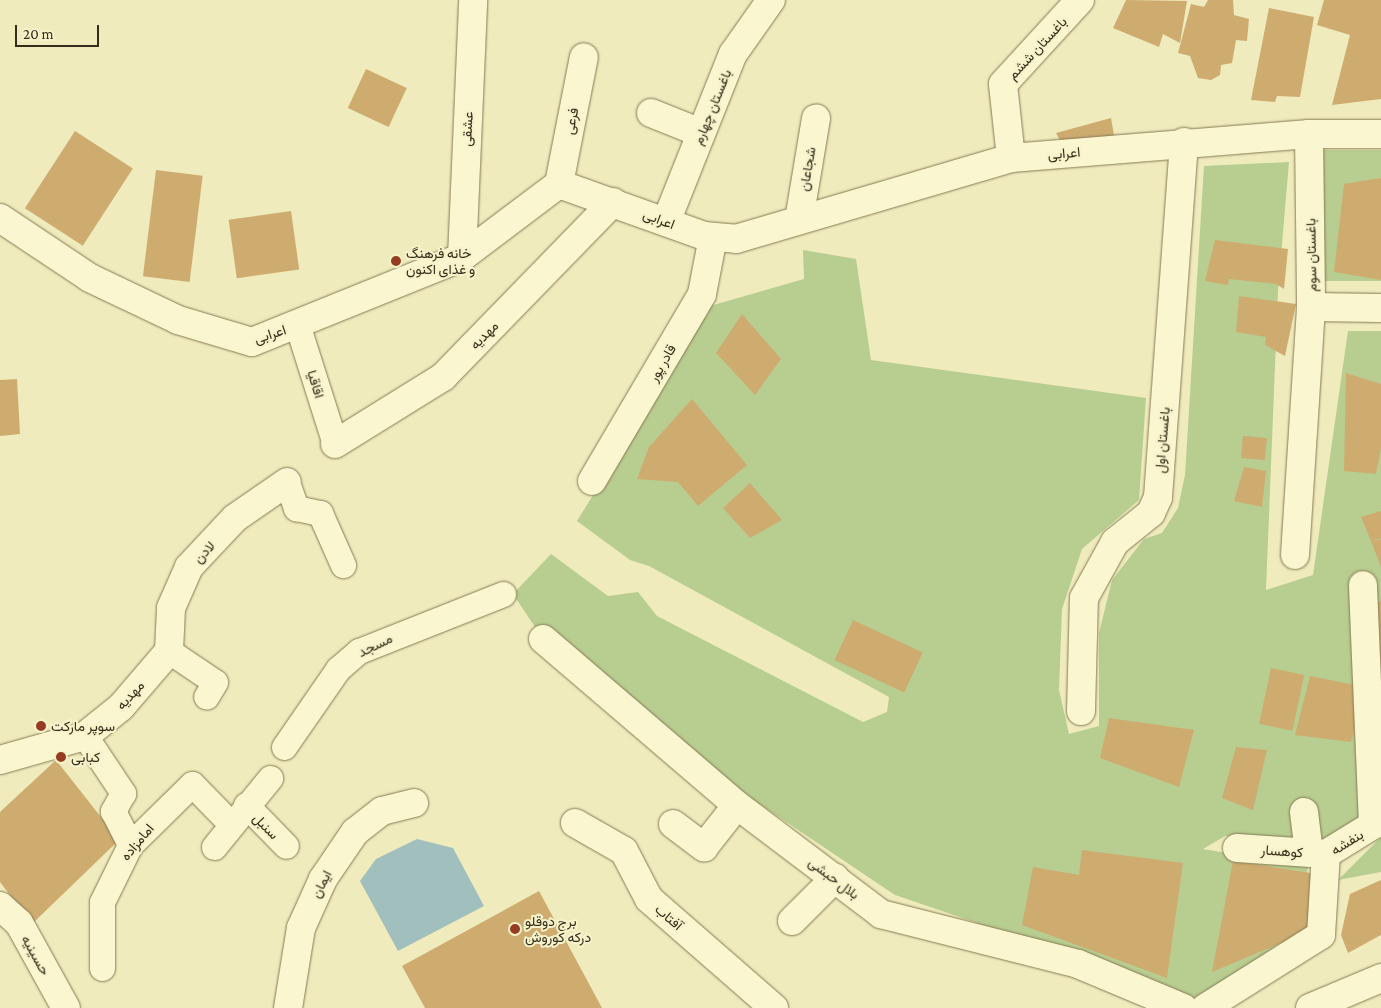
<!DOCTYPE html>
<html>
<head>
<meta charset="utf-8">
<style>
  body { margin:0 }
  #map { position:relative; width:1381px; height:1008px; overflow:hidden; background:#efebbc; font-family:"Crimson Pro",Vazirmatn,serif }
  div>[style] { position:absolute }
  .green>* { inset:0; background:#b8cd90; transform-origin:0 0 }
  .water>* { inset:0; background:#a0bfbd }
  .building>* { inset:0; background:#ceac70; transform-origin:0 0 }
  .roads { filter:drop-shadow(0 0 1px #867a55) drop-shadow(0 0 1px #867a55) }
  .pedestrian>* { height:25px; margin:-12.5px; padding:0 12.5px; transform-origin:12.5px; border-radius:12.5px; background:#faf6cf }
  .minor>* { height:28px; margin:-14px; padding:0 14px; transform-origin:14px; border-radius:14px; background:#faf6cf }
  .tertiary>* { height:28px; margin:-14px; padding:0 14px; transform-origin:14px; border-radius:14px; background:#faf6cf }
  .dots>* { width:14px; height:14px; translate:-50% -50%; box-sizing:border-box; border:2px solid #f6f3cb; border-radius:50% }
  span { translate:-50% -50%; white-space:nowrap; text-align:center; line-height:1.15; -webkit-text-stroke:4px #f6f3cb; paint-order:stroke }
  .street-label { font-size:14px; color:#352d1a }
  .poi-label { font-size:14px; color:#352d1a }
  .left { translate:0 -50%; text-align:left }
  .scale { position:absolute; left:15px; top:25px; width:84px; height:22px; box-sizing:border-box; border:2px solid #352d1a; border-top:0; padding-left:6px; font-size:15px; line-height:18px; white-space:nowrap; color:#352d1a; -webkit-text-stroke:4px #f6f3cb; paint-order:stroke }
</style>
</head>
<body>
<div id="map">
  <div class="green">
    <i style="left:1381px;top:150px;width:131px;height:59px;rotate:90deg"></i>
    <i style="clip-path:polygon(1289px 162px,1278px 291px,1266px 590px,1313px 575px,1348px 331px,1381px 331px,1381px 674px,1375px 577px,1354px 575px,1360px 823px,1319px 841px,1225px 836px,1203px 849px,1308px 867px,1297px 930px,1202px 1000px,895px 895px,746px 795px,549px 648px,513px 594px,551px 554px,608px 596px,638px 592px,657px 616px,863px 722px,887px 712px,889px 697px,649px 566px,630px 560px,577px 521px,710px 306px,804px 279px,803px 250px,856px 259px,871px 360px,1146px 398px,1139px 500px,1082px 549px,1062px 609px,1059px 690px,1069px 734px,1099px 726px,1099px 633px,1112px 580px,1144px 539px,1162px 533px,1178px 508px,1185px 475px,1204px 166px)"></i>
    <i style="clip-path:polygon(1381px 837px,1381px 872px,1338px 880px)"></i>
  </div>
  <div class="water">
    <i style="clip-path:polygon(417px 839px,453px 848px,484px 906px,398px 951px,360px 881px,376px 859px)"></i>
  </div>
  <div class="building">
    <i style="clip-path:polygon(1126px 0,1187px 1px,1180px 43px,1163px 34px,1159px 47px,1113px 28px)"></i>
    <i style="clip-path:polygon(1208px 0,1233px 0,1234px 15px,1249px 19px,1247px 41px,1236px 40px,1232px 63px,1221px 65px,1220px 75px,1211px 80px,1198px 78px,1190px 56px,1178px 53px,1191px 4px,1204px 7px)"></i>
    <i style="clip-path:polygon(1324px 0,1381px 0,1381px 99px,1332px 105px,1350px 35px,1317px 25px)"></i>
    <i style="clip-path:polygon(1269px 8px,1314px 17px,1300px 97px,1277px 96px,1275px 102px,1251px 100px)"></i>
    <i style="left:366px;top:69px;width:45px;height:43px;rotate:25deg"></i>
    <i style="clip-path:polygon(1111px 118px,1115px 141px,1063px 146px,1056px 133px)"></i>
    <i style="left:75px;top:131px;width:69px;height:92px;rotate:33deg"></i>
    <i style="left:156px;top:170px;width:47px;height:107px;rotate:7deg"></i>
    <i style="clip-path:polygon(1381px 178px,1381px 280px,1334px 272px,1344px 184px)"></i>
    <i style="left:291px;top:211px;width:59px;height:63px;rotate:82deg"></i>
    <i style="clip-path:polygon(1215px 240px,1288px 249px,1284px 289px,1276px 284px,1229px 279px,1228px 285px,1205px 281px)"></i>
    <i style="clip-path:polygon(1239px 296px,1296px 304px,1285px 356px,1265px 345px,1266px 337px,1236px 332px)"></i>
    <i style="clip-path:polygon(742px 314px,781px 359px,755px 395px,716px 353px)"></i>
    <i style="clip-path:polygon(1346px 373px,1381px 384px,1381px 448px,1376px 474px,1344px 471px)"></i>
    <i style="clip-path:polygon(17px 379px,20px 434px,0 436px,0 380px)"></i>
    <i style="clip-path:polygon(692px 399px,747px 465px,698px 506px,678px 482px,637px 479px,649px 447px)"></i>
    <i style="left:1243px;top:436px;width:24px;height:22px;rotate:5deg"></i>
    <i style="clip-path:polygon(1244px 467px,1266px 471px,1262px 507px,1234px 501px)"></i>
    <i style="clip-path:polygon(750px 483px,782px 520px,750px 538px,723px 508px)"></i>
    <i style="clip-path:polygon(1381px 511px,1381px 538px,1371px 541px,1361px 517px)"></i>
    <i style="clip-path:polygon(1381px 539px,1381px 567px,1371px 541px)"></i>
    <i style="clip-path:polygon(1381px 601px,1381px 668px,1374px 671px,1369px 604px)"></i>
    <i style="left:853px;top:620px;width:77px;height:44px;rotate:25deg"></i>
    <i style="left:1271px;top:668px;width:34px;height:57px;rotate:12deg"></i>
    <i style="clip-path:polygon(1310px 676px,1365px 687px,1351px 742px,1295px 735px)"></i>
    <i style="clip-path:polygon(1109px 718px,1194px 730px,1179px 787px,1100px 758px)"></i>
    <i style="clip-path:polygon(1236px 747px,1267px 750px,1253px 810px,1222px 798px)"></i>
    <i style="clip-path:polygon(56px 760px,119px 840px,32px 924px,0 882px,0 812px)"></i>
    <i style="clip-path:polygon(1082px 850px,1183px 863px,1167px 978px,1022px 925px,1033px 867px,1079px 875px)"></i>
    <i style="clip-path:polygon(1233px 861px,1317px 874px,1312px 930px,1212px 972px)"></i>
    <i style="clip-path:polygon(1381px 880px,1381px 935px,1348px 953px,1341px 935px,1350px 894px)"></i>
    <i style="clip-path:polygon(539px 891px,602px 1008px,425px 1008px,402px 966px)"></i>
  </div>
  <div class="roads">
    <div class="pedestrian">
      <i style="left:297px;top:324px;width:126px;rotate:72.4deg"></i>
      <i style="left:287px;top:482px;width:28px;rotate:71deg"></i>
      <i style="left:296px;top:508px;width:25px;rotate:12deg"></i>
      <i style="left:320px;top:513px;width:57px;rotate:66.1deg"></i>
      <i style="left:169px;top:651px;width:55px;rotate:34deg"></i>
      <i style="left:215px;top:682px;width:17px;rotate:121deg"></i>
      <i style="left:85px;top:736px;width:69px;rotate:56.3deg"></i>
      <i style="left:123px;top:793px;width:21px;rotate:119deg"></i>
      <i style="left:113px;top:811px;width:38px;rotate:63deg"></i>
      <i style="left:284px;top:747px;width:95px;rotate:-55.3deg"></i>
      <i style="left:338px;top:669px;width:28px;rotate:-41deg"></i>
      <i style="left:359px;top:651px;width:155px;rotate:-21.6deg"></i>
      <i style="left:246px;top:805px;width:57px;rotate:45.7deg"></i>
      <i style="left:214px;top:847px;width:89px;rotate:-50.9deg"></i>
      <i style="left:102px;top:968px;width:66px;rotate:-90deg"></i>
      <i style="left:102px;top:902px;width:64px;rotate:-63.8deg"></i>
      <i style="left:130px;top:845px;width:87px;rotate:-44.5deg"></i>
      <i style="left:192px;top:784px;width:57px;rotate:45.7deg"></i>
    </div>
    <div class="minor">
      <i style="left:651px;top:113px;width:54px;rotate:21.8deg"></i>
      <i style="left:1309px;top:134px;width:173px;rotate:89.3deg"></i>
      <i style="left:1311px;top:307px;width:70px;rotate:0.8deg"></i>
      <i style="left:1011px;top:158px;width:74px;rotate:-96.2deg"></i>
      <i style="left:1003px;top:84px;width:114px;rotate:-47.5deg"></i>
      <i style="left:559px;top:184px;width:129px;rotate:-78.9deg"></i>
      <i style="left:799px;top:220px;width:103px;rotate:-80.5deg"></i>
      <i style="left:666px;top:222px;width:181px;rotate:-68.3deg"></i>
      <i style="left:733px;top:54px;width:66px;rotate:-54.9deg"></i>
      <i style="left:462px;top:257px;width:257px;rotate:-87.5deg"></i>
      <i style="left:335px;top:444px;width:127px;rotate:-31.8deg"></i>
      <i style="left:443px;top:377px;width:244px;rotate:-45.8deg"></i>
      <i style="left:592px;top:481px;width:217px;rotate:-59.5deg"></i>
      <i style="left:702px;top:294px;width:58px;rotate:-79.1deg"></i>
      <i style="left:1295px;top:555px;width:249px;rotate:-86.3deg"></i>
      <i style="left:543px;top:639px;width:255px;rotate:40.6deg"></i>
      <i style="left:737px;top:805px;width:181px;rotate:37.1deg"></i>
      <i style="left:881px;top:914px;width:203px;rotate:14.2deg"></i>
      <i style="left:1078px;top:964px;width:114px;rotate:22.7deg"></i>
      <i style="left:1081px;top:711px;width:113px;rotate:-88.5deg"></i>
      <i style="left:1084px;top:598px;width:64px;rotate:-61deg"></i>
      <i style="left:1115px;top:542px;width:46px;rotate:-38.9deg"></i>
      <i style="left:1151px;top:513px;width:17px;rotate:-66deg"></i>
      <i style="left:1158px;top:497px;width:356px;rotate:-85.8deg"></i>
      <i style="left:0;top:760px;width:88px;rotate:-15.8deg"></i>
      <i style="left:85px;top:736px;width:46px;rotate:-38.9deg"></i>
      <i style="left:121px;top:707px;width:74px;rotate:-49.4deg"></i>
      <i style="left:169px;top:651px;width:43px;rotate:-87.3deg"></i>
      <i style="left:171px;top:608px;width:45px;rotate:-66.3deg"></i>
      <i style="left:189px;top:567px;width:67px;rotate:-46.8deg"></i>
      <i style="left:235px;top:518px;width:63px;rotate:-34.7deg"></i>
      <i style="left:1304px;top:812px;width:41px;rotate:83deg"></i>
      <i style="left:575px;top:823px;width:56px;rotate:29.7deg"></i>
      <i style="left:624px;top:851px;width:54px;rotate:62.5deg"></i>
      <i style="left:649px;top:899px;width:166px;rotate:41.1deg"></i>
      <i style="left:673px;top:824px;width:39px;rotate:37deg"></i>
      <i style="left:704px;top:847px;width:53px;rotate:-51.8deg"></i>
      <i style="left:1237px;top:848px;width:89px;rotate:3.9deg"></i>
      <i style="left:1326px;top:854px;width:55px;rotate:-31.7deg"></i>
      <i style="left:1373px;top:825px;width:240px;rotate:-92.4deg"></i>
      <i style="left:0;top:906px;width:25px;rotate:42deg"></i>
      <i style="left:19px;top:923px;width:97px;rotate:61.1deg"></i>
      <i style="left:792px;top:921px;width:61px;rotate:-45deg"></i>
      <i style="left:288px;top:1008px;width:81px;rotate:-80.8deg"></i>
      <i style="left:301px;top:928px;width:54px;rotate:-65.8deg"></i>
      <i style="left:323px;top:879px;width:57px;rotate:-55.8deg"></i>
      <i style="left:355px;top:832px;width:34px;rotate:-38deg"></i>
      <i style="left:382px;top:811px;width:33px;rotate:-14deg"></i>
      <i style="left:1205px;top:1008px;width:137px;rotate:-32.2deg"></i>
      <i style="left:1321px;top:935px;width:81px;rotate:-86.5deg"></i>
      <i style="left:1310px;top:1008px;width:77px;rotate:-22.9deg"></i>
    </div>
    <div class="tertiary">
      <i style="left:0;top:218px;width:108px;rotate:33.7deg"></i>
      <i style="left:90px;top:278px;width:98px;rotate:25.5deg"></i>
      <i style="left:178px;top:320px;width:77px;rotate:16.6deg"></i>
      <i style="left:252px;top:342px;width:227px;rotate:-22deg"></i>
      <i style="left:462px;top:257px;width:121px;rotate:-37deg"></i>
      <i style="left:559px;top:184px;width:154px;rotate:19.7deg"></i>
      <i style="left:704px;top:236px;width:32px;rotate:5deg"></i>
      <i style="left:736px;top:239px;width:287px;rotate:-16.4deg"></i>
      <i style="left:1011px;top:158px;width:299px;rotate:-4.6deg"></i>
      <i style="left:1309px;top:134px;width:72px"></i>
    </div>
  </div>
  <div class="dots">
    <i style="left:396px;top:261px;background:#973c23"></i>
    <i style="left:41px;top:726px;background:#973c23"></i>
    <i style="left:61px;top:757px;background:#973c23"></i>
    <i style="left:515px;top:929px;background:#973c23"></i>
  </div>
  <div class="street-label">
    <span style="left:1037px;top:48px;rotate:-47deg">باغستان ششم</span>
    <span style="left:712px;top:107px;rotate:-68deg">باغستان چهارم</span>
    <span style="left:571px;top:121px;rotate:-79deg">فرعی</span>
    <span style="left:467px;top:129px;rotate:-87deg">عشقی</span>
    <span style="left:1064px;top:153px;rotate:-5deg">اعرابی</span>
    <span style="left:807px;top:169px;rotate:-80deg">شجاعان</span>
    <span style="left:659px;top:219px;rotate:21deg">اعرابی</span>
    <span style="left:1311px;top:255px;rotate:-91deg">باغستان سوم</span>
    <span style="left:270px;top:334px;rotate:-18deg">اعرابی</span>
    <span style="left:484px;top:335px;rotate:-45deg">مهدیه</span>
    <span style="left:662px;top:363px;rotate:-60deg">قادر پور</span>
    <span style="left:316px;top:384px;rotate:73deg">اقاقیا</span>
    <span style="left:1162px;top:440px;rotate:-85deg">باغستان اول</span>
    <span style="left:204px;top:552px;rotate:-47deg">لادن</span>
    <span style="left:375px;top:645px;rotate:-26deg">مسجد</span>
    <span style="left:130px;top:695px;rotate:-47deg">مهدیه</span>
    <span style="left:266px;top:826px;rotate:46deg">سنبل</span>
    <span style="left:137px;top:842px;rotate:-50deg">امامزاده</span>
    <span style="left:1347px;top:842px;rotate:-32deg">بنفشه</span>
    <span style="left:1282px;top:851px;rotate:4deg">کوهسار</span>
    <span style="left:834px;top:878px;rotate:37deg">بلال حبشی</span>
    <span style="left:321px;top:884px;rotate:-63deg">ایمان</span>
    <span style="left:669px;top:917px;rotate:41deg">آفتاب</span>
    <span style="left:36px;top:955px;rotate:61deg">حسینیه</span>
  </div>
  <div class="poi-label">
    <span class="left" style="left:406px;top:261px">خانه فرهنگ<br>و غذای اکنون</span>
    <span class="left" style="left:51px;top:726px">سوپر مارکت</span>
    <span class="left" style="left:71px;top:757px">کبابی</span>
    <span class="left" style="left:525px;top:929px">برج دوقلو<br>درکه کوروش</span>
  </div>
  <div class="scale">20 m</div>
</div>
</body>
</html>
